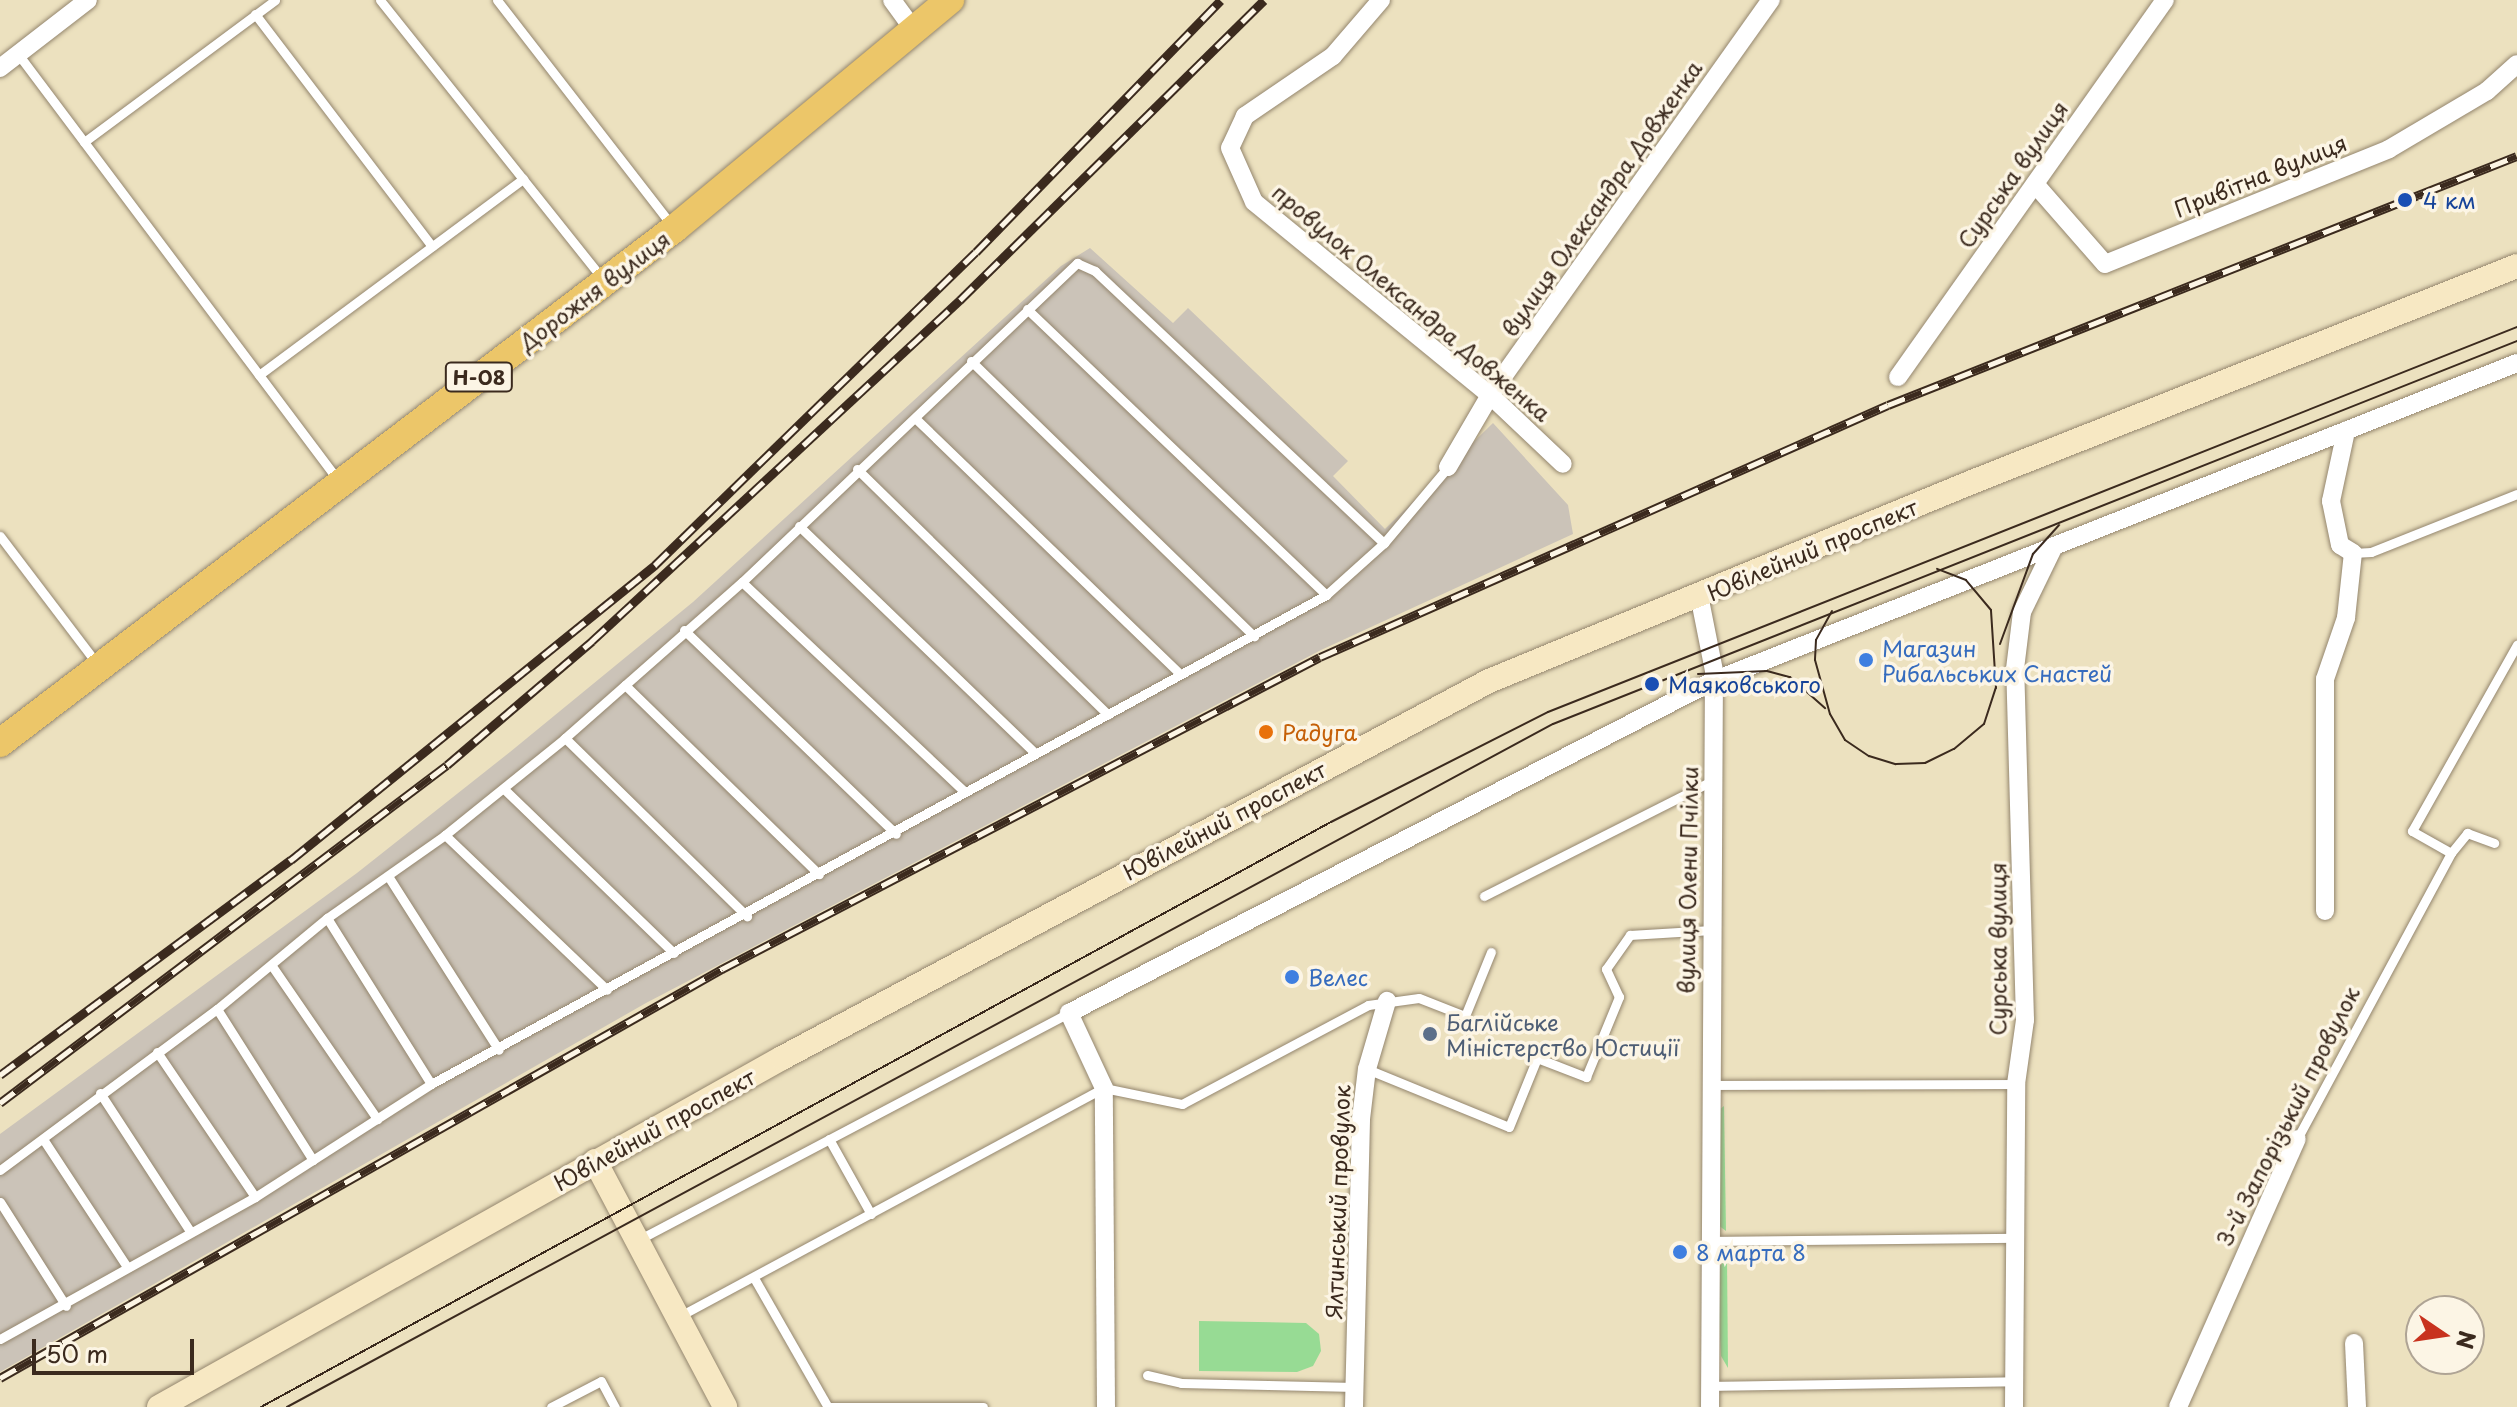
<!DOCTYPE html>
<html>
<head>
<meta charset="utf-8">
<style>
  body { margin:0 }
  #map { position:relative; width:2517px; height:1407px; overflow:hidden; background:#ece1bf; font-family:"Playpen Sans",sans-serif }
  div>[style] { position:absolute }
  .industrial>* { inset:0; background:#cbc3b8 }
  .green>* { inset:0; background:#97db94 }
  .roads { filter:drop-shadow(0 0 2px #94866e) drop-shadow(0 0 2px #94866e) }
  .lane>* { height:9px; margin:-4.5px; padding:0 4.5px; transform-origin:4.5px; border-radius:4.5px; background:#fff }
  .street>* { height:18px; margin:-9px; padding:0 9px; transform-origin:9px; border-radius:9px; background:#fff }
  .secondary>* { height:24px; margin:-12px; padding:0 12px; transform-origin:12px; border-radius:12px; background:#f7e8c3 }
  .primary>* { height:28px; margin:-14px; padding:0 14px; transform-origin:14px; border-radius:14px; background:#ecc669 }
  .tram>* { height:2px; margin:-1px; padding:0 1px; transform-origin:1px; border-radius:1px; background:#3b2a1e }
  .rail>* { height:9px; margin-top:-4.5px; transform-origin:0; background:repeating-linear-gradient(90deg,#fcf5e5 0 18px,#3b2a1e 0 36px); box-sizing:border-box; border-block:2px solid #3b2a1e }
  .dots>* { width:22px; height:22px; translate:-50% -50%; box-sizing:border-box; border:4px solid #fcf5e5; border-radius:50% }
  span { translate:-50% -50%; white-space:nowrap; text-align:center; line-height:1.15; -webkit-text-stroke:7px #fcf5e5; paint-order:stroke }
  .shield-label span { padding:2px 6px; background:#fcf5e5; border:2px solid; border-radius:6px; -webkit-text-stroke-width:0 }
  .shield-label { font-size:20px; color:#3b2a1e; font-weight:700 }
  .street-label { font-size:22px; color:#3b2a1e }
  .transit-label { font-size:22px; color:#164399 }
  .left { translate:0 -50%; text-align:left }
  .shop-label { font-size:22px; color:#366cbe }
  .food-label { font-size:22px; color:#c56008 }
  .service-label { font-size:22px; color:#4e5e75 }
  .north { position:absolute; left:2405px; top:1295px; width:80px; height:80px; box-sizing:border-box; background:#fcf5e5; border:2px solid #afa495; border-radius:50%; rotate:103deg; font-size:22px; font-weight:700; line-height:32px; text-align:center; color:#3b2a1e }
  .north::after { content:''; display:block; margin:auto; width:28px; height:36px; background:#c8321e; clip-path:polygon(50% 0,100% 100%,50% 72%,0 100%) }
  .scale { position:absolute; left:32px; top:1339px; width:162px; height:36px; box-sizing:border-box; border:4px solid #3b2a1e; border-top:0; padding-left:10px; font-size:24px; line-height:28px; white-space:nowrap; color:#3b2a1e; -webkit-text-stroke:6px #fcf5e5; paint-order:stroke }
</style>
</head>
<body>
<div id="map">
  <div class="industrial">
    <i style="clip-path:polygon(1090px 248px,1173px 323px,1188px 308px,1348px 461px,1333px 476px,1385px 529px,1493px 423px,1568px 505px,1573px 534px,1321px 650px,646px 1003px,0 1372px,0 1134px,357px 873px,510px 752px,693px 602px,1061px 266px)"></i>
  </div>
  <div class="green">
    <i style="clip-path:polygon(1724px 1106px,1726px 1231px,1718px 1225px,1720px 1109px)"></i>
    <i style="clip-path:polygon(1727px 1258px,1728px 1368px,1721px 1356px,1719px 1319px,1720px 1266px)"></i>
    <i style="clip-path:polygon(1199px 1321px,1306px 1323px,1319px 1334px,1321px 1351px,1313px 1366px,1297px 1372px,1199px 1371px)"></i>
  </div>
  <div class="roads">
    <div class="lane">
      <i style="left:380px;top:0;width:357px;rotate:51.4deg"></i>
      <i style="left:497px;top:0;width:286px;rotate:52.2deg"></i>
      <i style="left:255px;top:14px;width:292px;rotate:52.7deg"></i>
      <i style="left:18px;top:54px;width:533px;rotate:53.09deg"></i>
      <i style="left:84px;top:142px;width:238px;rotate:-36.6deg"></i>
      <i style="left:1027px;top:309px;width:414px;rotate:43.7deg"></i>
      <i style="left:971px;top:361px;width:395px;rotate:44.2deg"></i>
      <i style="left:259px;top:375px;width:329px;rotate:-36.6deg"></i>
      <i style="left:915px;top:418px;width:368px;rotate:44deg"></i>
      <i style="left:857px;top:469px;width:351px;rotate:44.4deg"></i>
      <i style="left:799px;top:526px;width:326px;rotate:43.9deg"></i>
      <i style="left:0;top:536px;width:161px;rotate:52.8deg"></i>
      <i style="left:2353px;top:553px;width:18px;rotate:-3deg"></i>
      <i style="left:2371px;top:552px;width:157px;rotate:-21.7deg"></i>
      <i style="left:742px;top:582px;width:306px;rotate:43.3deg"></i>
      <i style="left:684px;top:630px;width:294px;rotate:43.9deg"></i>
      <i style="left:625px;top:685px;width:271px;rotate:44.3deg"></i>
      <i style="left:565px;top:738px;width:255px;rotate:44.4deg"></i>
      <i style="left:504px;top:789px;width:236px;rotate:44deg"></i>
      <i style="left:445px;top:835px;width:224px;rotate:43.7deg"></i>
      <i style="left:2451px;top:853px;width:45px;rotate:-150.6deg"></i>
      <i style="left:2412px;top:831px;width:214px;rotate:-60.6deg"></i>
      <i style="left:388px;top:876px;width:206px;rotate:57.5deg"></i>
      <i style="left:1484px;top:896px;width:255px;rotate:-26.8deg"></i>
      <i style="left:327px;top:918px;width:196px;rotate:57.9deg"></i>
      <i style="left:272px;top:966px;width:186px;rotate:55.5deg"></i>
      <i style="left:217px;top:1009px;width:179px;rotate:57.6deg"></i>
      <i style="left:157px;top:1052px;width:175px;rotate:55.9deg"></i>
      <i style="left:1367px;top:1069px;width:153px;rotate:22.2deg"></i>
      <i style="left:1509px;top:1127px;width:74px;rotate:-67.9deg"></i>
      <i style="left:1537px;top:1058px;width:53px;rotate:21.2deg"></i>
      <i style="left:1586px;top:1077px;width:87px;rotate:-67.6deg"></i>
      <i style="left:1619px;top:997px;width:31px;rotate:-115deg"></i>
      <i style="left:1606px;top:969px;width:42px;rotate:-54.8deg"></i>
      <i style="left:1630px;top:935px;width:81px;rotate:-3.5deg"></i>
      <i style="left:1709px;top:1085px;width:307px;rotate:-0.2deg"></i>
      <i style="left:100px;top:1093px;width:165px;rotate:56.9deg"></i>
      <i style="left:43px;top:1139px;width:153px;rotate:56.7deg"></i>
      <i style="left:829px;top:1139px;width:86px;rotate:60.8deg"></i>
      <i style="left:2297px;top:1139px;width:325px;rotate:-61.7deg"></i>
      <i style="left:2451px;top:853px;width:26px;rotate:-51deg"></i>
      <i style="left:2467px;top:833px;width:29px;rotate:20deg"></i>
      <i style="left:0;top:1170px;width:270px;rotate:-36.6deg"></i>
      <i style="left:217px;top:1009px;width:143px;rotate:-39.6deg"></i>
      <i style="left:327px;top:918px;width:144px;rotate:-35.1deg"></i>
      <i style="left:445px;top:835px;width:154px;rotate:-38.9deg"></i>
      <i style="left:565px;top:738px;width:236px;rotate:-41.4deg"></i>
      <i style="left:742px;top:582px;width:463px;rotate:-43.6deg"></i>
      <i style="left:1077px;top:263px;width:20px;rotate:24deg"></i>
      <i style="left:1095px;top:271px;width:397px;rotate:43.3deg"></i>
      <i style="left:0;top:1202px;width:123px;rotate:57.6deg"></i>
      <i style="left:640px;top:1239px;width:485px;rotate:-27.8deg"></i>
      <i style="left:1709px;top:1241px;width:305px;rotate:-0.6deg"></i>
      <i style="left:754px;top:1278px;width:149px;rotate:60.2deg"></i>
      <i style="left:678px;top:1317px;width:484px;rotate:-28.3deg"></i>
      <i style="left:1104px;top:1088px;width:80px;rotate:11.6deg"></i>
      <i style="left:1182px;top:1104px;width:211px;rotate:-28deg"></i>
      <i style="left:1368px;top:1005px;width:51px;rotate:-7.8deg"></i>
      <i style="left:1419px;top:998px;width:49px;rotate:21.4deg"></i>
      <i style="left:1465px;top:1016px;width:69px;rotate:-67.9deg"></i>
      <i style="left:0;top:1339px;width:292px;rotate:-29.1deg"></i>
      <i style="left:255px;top:1197px;width:209px;rotate:-32.7deg"></i>
      <i style="left:431px;top:1084px;width:1020px;rotate:-28.65deg"></i>
      <i style="left:1326px;top:595px;width:78px;rotate:-41.9deg"></i>
      <i style="left:1384px;top:543px;width:99px;rotate:-49.9deg"></i>
      <i style="left:1147px;top:1375px;width:35px;rotate:13deg"></i>
      <i style="left:1181px;top:1383px;width:174px;rotate:1.3deg"></i>
      <i style="left:1710px;top:1386px;width:302px;rotate:-0.9deg"></i>
      <i style="left:551px;top:1407px;width:56px;rotate:-27.5deg"></i>
      <i style="left:601px;top:1381px;width:30px;rotate:62deg"></i>
      <i style="left:828px;top:1407px;width:155px"></i>
    </div>
    <div class="street">
      <i style="left:892px;top:0;width:39px;rotate:54deg"></i>
      <i style="left:1381px;top:0;width:74px;rotate:130.6deg"></i>
      <i style="left:1333px;top:56px;width:107px;rotate:145.7deg"></i>
      <i style="left:1245px;top:116px;width:35px;rotate:115deg"></i>
      <i style="left:1230px;top:148px;width:59px;rotate:66deg"></i>
      <i style="left:1254px;top:202px;width:305px;rotate:39.3deg"></i>
      <i style="left:1490px;top:395px;width:100px;rotate:43.4deg"></i>
      <i style="left:0;top:68px;width:111px;rotate:-37.7deg"></i>
      <i style="left:2035px;top:184px;width:106px;rotate:48.8deg"></i>
      <i style="left:2105px;top:264px;width:306px;rotate:-22deg"></i>
      <i style="left:2389px;top:149px;width:114px;rotate:-30.6deg"></i>
      <i style="left:2487px;top:91px;width:40px;rotate:-42deg"></i>
      <i style="left:1898px;top:377px;width:462px;rotate:-54.7deg"></i>
      <i style="left:1448px;top:467px;width:83px;rotate:-59.7deg"></i>
      <i style="left:1490px;top:395px;width:485px;rotate:-54.6deg"></i>
      <i style="left:1699px;top:595px;width:77px;rotate:78.8deg"></i>
      <i style="left:1714px;top:671px;width:736px;rotate:90.31deg"></i>
      <i style="left:2325px;top:911px;width:232px;rotate:-90deg"></i>
      <i style="left:2325px;top:679px;width:65px;rotate:-71deg"></i>
      <i style="left:2346px;top:618px;width:65px;rotate:-83.9deg"></i>
      <i style="left:2353px;top:553px;width:15px;rotate:-148deg"></i>
      <i style="left:2340px;top:545px;width:45px;rotate:-101.6deg"></i>
      <i style="left:2331px;top:501px;width:72px;rotate:-77.9deg"></i>
      <i style="left:2354px;top:1343px;width:64px;rotate:87.3deg"></i>
      <i style="left:1106px;top:1407px;width:319px;rotate:-90.4deg"></i>
      <i style="left:1104px;top:1088px;width:83px;rotate:-115deg"></i>
      <i style="left:1069px;top:1013px;width:725px;rotate:-27.27deg"></i>
      <i style="left:1713px;top:681px;width:865px;rotate:-21.58deg"></i>
      <i style="left:1354px;top:1407px;width:288px;rotate:-88.6deg"></i>
      <i style="left:1361px;top:1119px;width:50px;rotate:-83.2deg"></i>
      <i style="left:1367px;top:1069px;width:71px;rotate:-73.6deg"></i>
      <i style="left:2014px;top:1407px;width:323px;rotate:-89.6deg"></i>
      <i style="left:2016px;top:1084px;width:65px;rotate:-82deg"></i>
      <i style="left:2025px;top:1020px;width:351px;rotate:-91.6deg"></i>
      <i style="left:2015px;top:669px;width:57px;rotate:-83deg"></i>
      <i style="left:2022px;top:612px;width:73px;rotate:-64.1deg"></i>
      <i style="left:2178px;top:1407px;width:293px;rotate:-66.1deg"></i>
    </div>
    <div class="secondary">
      <i style="left:595px;top:1161px;width:278px;rotate:62.1deg"></i>
      <i style="left:159px;top:1407px;width:714px;rotate:-29.26deg"></i>
      <i style="left:782px;top:1058px;width:801px;rotate:-28.07deg"></i>
      <i style="left:1489px;top:681px;width:522px;rotate:-22.39deg"></i>
      <i style="left:1972px;top:482px;width:586px;rotate:-21.62deg"></i>
    </div>
    <div class="primary">
      <i style="left:0;top:743px;width:848px;rotate:-37.33deg"></i>
      <i style="left:674px;top:229px;width:359px;rotate:-39.7deg"></i>
    </div>
  </div>
  <div class="tram">
    <i style="left:1832px;top:611px;width:33px;rotate:119deg"></i>
    <i style="left:1816px;top:640px;width:20px;rotate:93deg"></i>
    <i style="left:1815px;top:660px;width:56px;rotate:74.5deg"></i>
    <i style="left:1830px;top:714px;width:30px;rotate:60deg"></i>
    <i style="left:1845px;top:740px;width:29px;rotate:34deg"></i>
    <i style="left:1869px;top:756px;width:28px;rotate:17deg"></i>
    <i style="left:1896px;top:764px;width:29px;rotate:-2deg"></i>
    <i style="left:1925px;top:763px;width:32px;rotate:-26deg"></i>
    <i style="left:1954px;top:749px;width:39px;rotate:-40deg"></i>
    <i style="left:1984px;top:724px;width:38px;rotate:-72deg"></i>
    <i style="left:1996px;top:688px;width:78px;rotate:-93.7deg"></i>
    <i style="left:1991px;top:610px;width:39px;rotate:-130deg"></i>
    <i style="left:1966px;top:580px;width:31px;rotate:-159deg"></i>
    <i style="left:2000px;top:644px;width:96px;rotate:-69.9deg"></i>
    <i style="left:2033px;top:554px;width:39px;rotate:-48deg"></i>
    <i style="left:1698px;top:674px;width:69px;rotate:-2.5deg"></i>
    <i style="left:1767px;top:671px;width:24px;rotate:15deg"></i>
    <i style="left:1790px;top:677px;width:47px;rotate:41.5deg"></i>
    <i style="left:261px;top:1407px;width:1219px;rotate:-28.67deg"></i>
    <i style="left:1331px;top:822px;width:243px;rotate:-26.9deg"></i>
    <i style="left:1548px;top:712px;width:1043px;rotate:-21.67deg"></i>
    <i style="left:287px;top:1407px;width:1438px;rotate:-28.35deg"></i>
    <i style="left:1553px;top:724px;width:1037px;rotate:-21.67deg"></i>
  </div>
  <div class="rail">
    <i style="left:0;top:1075px;width:362px;rotate:-36.5deg"></i>
    <i style="left:291px;top:860px;width:469px;rotate:-39deg"></i>
    <i style="left:655px;top:565px;width:448px;rotate:-44.3deg"></i>
    <i style="left:976px;top:252px;width:351px;rotate:-45.8deg"></i>
    <i style="left:0;top:1103px;width:560px;rotate:-37.09deg"></i>
    <i style="left:447px;top:765px;width:191px;rotate:-40.5deg"></i>
    <i style="left:592px;top:641px;width:502px;rotate:-42.82deg"></i>
    <i style="left:960px;top:300px;width:427px;rotate:-44.6deg"></i>
    <i style="left:0;top:1378px;width:830px;rotate:-29.53deg"></i>
    <i style="left:722px;top:969px;width:674px;rotate:-27.55deg"></i>
    <i style="left:1320px;top:657px;width:621px;rotate:-23.93deg"></i>
    <i style="left:1888px;top:405px;width:676px;rotate:-21.6deg"></i>
  </div>
  <div class="dots">
    <i style="left:2405px;top:200px;background:#1a4fb4"></i>
    <i style="left:1866px;top:660px;background:#3f7fe0"></i>
    <i style="left:1652px;top:684px;background:#1a4fb4"></i>
    <i style="left:1266px;top:732px;background:#e8710a"></i>
    <i style="left:1292px;top:977px;background:#3f7fe0"></i>
    <i style="left:1430px;top:1034px;background:#5c6f8a"></i>
    <i style="left:1680px;top:1252px;background:#3f7fe0"></i>
  </div>
  <div class="shield-label">
    <span style="left:479px;top:377px">Н-08</span>
  </div>
  <div class="street-label">
    <span style="left:2012px;top:174px;rotate:-55deg">Сурська вулиця</span>
    <span style="left:2260px;top:175px;rotate:-22deg">Привітна вулиця</span>
    <span style="left:1601px;top:198px;rotate:-55deg">вулиця Олександра Довженка</span>
    <span style="left:594px;top:290px;rotate:-37deg">Дорожня вулиця</span>
    <span style="left:1412px;top:302px;rotate:40deg">провулок Олександра Довженка</span>
    <span style="left:1812px;top:549px;rotate:-23deg">Ювілейний проспект</span>
    <span style="left:1224px;top:820px;rotate:-28deg">Ювілейний проспект</span>
    <span style="left:1687px;top:880px;rotate:-89deg">вулиця Олени Пчілки</span>
    <span style="left:1997px;top:949px;rotate:-90deg">Сурська вулиця</span>
    <span style="left:2287px;top:1116px;rotate:-63deg">3-й Запорізький провулок</span>
    <span style="left:654px;top:1129px;rotate:-29deg">Ювілейний проспект</span>
    <span style="left:1337px;top:1202px;rotate:-88deg">Ялтинський провулок</span>
  </div>
  <div class="transit-label">
    <span class="left" style="left:2423px;top:200px">4 км</span>
    <span class="left" style="left:1668px;top:684px">Маяковського</span>
  </div>
  <div class="shop-label">
    <span class="left" style="left:1882px;top:660px">Магазин<br>Рибальських Снастей</span>
    <span class="left" style="left:1308px;top:977px">Велес</span>
    <span class="left" style="left:1696px;top:1252px">8 марта 8</span>
  </div>
  <div class="food-label">
    <span class="left" style="left:1282px;top:732px">Радуга</span>
  </div>
  <div class="service-label">
    <span class="left" style="left:1446px;top:1034px">Баглійське<br>Міністерство Юстиції</span>
  </div>
  <div class="north">N</div>
  <div class="scale">50 m</div>
</div>
</body>
</html>
